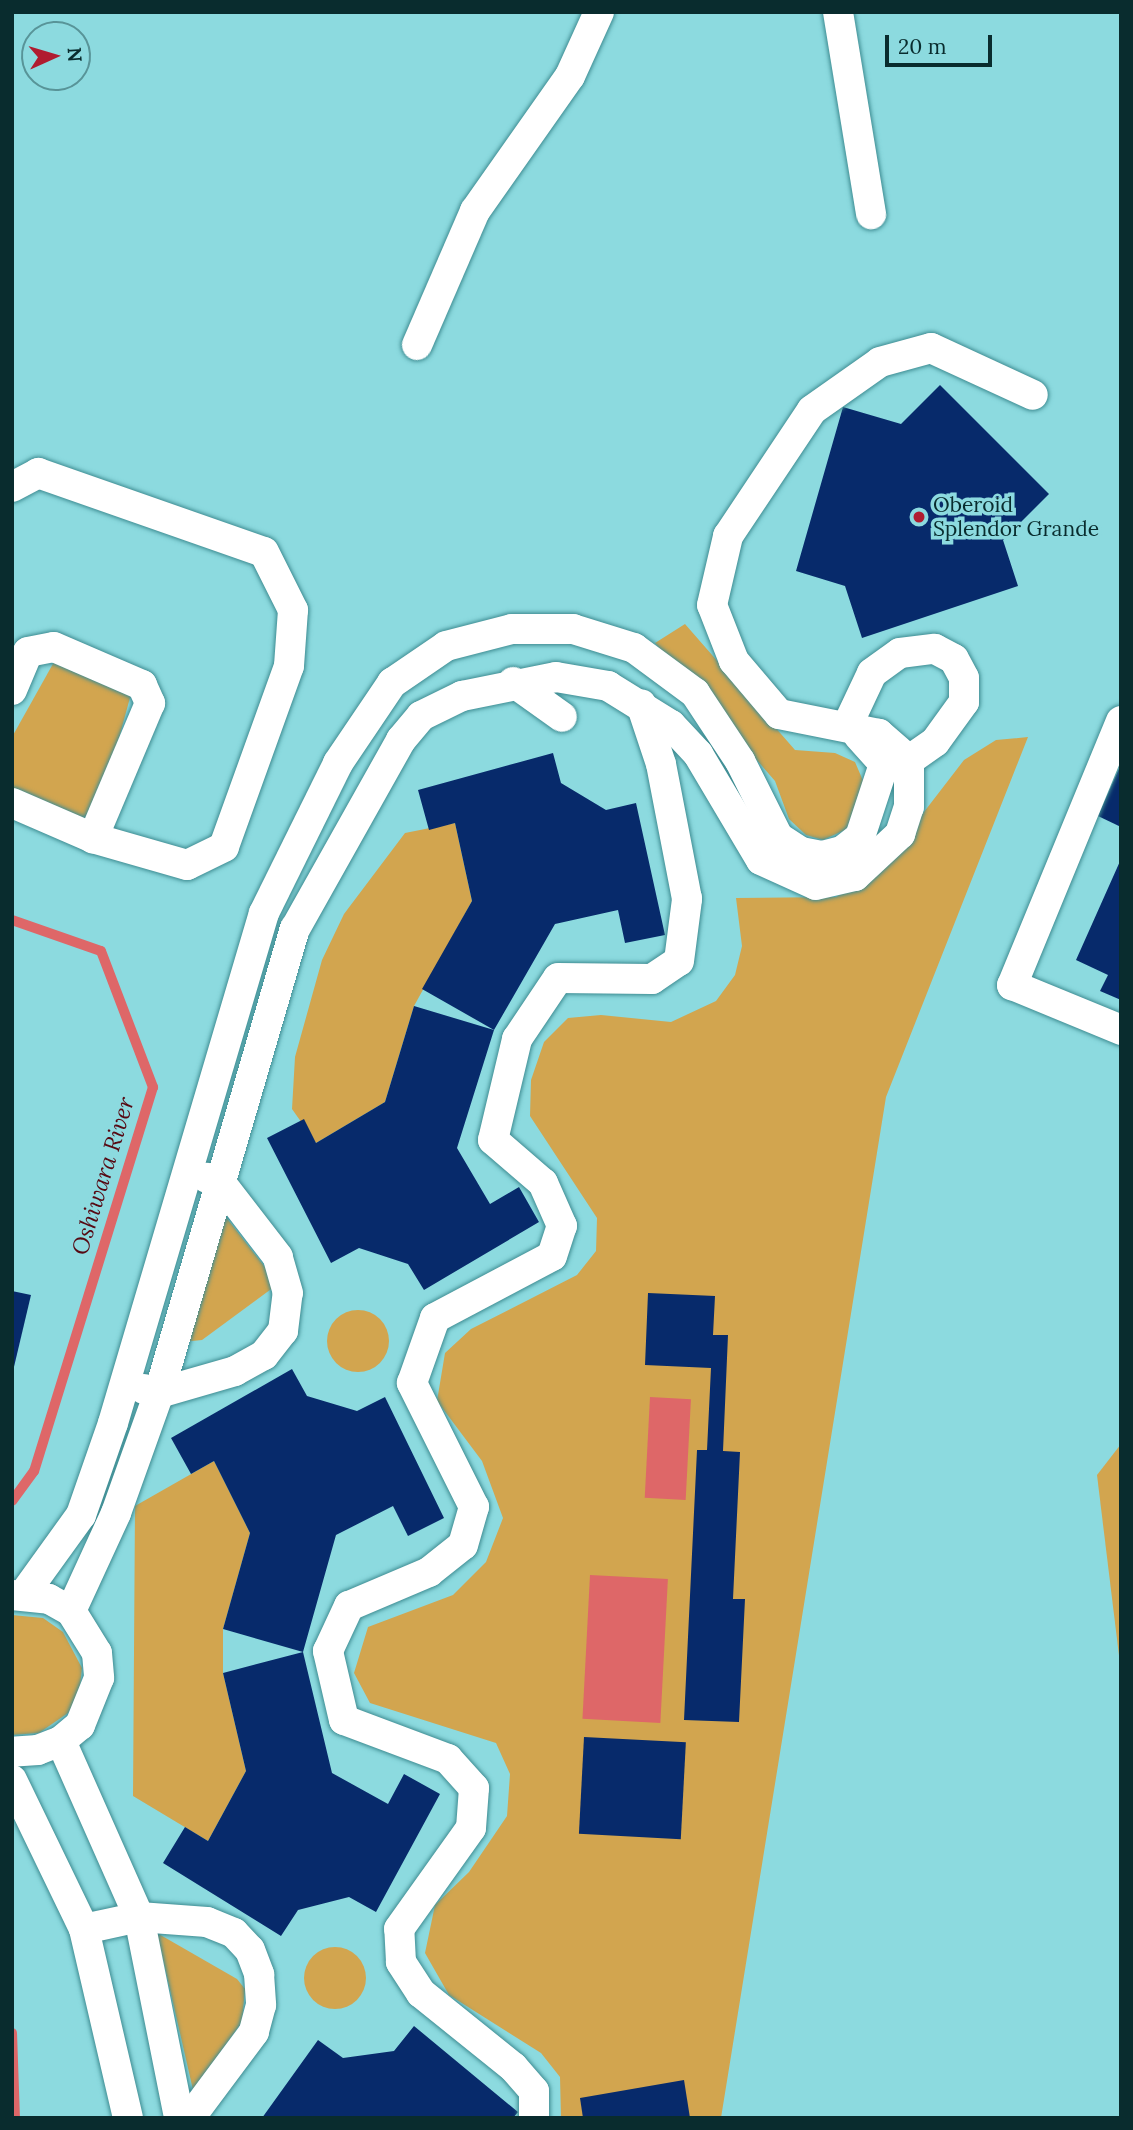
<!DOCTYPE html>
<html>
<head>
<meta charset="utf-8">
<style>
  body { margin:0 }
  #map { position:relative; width:1133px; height:2130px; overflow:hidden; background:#8cdadf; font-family:Lora,serif }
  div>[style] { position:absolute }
  .green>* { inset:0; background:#d2a54f }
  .round { border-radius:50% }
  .water>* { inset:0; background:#de6768; transform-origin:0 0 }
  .stream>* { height:10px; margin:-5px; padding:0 5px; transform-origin:5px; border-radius:5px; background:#de6768 }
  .building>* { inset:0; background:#072a6b; transform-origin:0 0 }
  .roads { filter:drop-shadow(0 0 2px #3e8c92) drop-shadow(0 0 2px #3e8c92) }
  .minor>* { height:30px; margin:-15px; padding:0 15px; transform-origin:15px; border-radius:15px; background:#fff }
  .dots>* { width:19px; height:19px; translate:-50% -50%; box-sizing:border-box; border:4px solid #8cdadf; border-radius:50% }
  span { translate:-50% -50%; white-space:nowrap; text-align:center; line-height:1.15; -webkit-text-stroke:7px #8cdadf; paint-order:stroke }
  .poi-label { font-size:21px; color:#092c2e }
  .left { translate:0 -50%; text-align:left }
  .water-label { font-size:23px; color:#560913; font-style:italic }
  .frame { position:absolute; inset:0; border:14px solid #092c2e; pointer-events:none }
  .north { position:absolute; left:21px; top:21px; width:70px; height:70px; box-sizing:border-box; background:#8cdadf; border:2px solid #589498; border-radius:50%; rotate:86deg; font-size:19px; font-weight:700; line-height:28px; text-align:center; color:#092c2e }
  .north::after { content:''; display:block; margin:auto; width:24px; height:32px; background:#b01c30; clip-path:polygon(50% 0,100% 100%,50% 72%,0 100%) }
  .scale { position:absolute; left:885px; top:35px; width:107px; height:32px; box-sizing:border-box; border:4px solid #092c2e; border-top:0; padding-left:9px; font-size:21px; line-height:24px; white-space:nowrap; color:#092c2e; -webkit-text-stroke:5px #8cdadf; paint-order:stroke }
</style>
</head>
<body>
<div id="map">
  <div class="green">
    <i style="clip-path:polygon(685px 624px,795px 750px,835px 753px,855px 762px,864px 783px,847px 829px,823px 840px,806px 835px,789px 819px,775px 781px,655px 643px)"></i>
    <i style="clip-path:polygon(54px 662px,131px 694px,94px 830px,12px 795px,12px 737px)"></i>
    <i style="clip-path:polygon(1028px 737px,886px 1097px,721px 2118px,561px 2118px,560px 2077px,541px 2053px,449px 1995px,425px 1953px,435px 1905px,469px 1872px,507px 1816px,510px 1774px,496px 1743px,370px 1703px,354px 1673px,368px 1627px,453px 1595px,486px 1562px,503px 1518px,482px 1461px,437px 1401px,445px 1353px,471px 1329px,577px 1275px,596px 1251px,597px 1218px,530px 1116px,531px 1080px,544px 1042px,568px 1018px,601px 1015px,671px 1022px,716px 1001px,735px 975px,742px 946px,736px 898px,836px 897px,877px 873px,964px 760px,996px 740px)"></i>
    <i style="clip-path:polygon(455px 823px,472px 901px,414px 1006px,385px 1102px,316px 1143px,292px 1109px,295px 1057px,322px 960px,344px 914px,405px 833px)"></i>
    <i style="clip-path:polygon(219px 1208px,278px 1284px,202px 1340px,182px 1342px)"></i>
    <i class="round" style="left:327px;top:1310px;width:62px;height:62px"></i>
    <i style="clip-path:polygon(1121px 1444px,1121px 1672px,1097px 1475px)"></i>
    <i style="clip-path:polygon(214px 1461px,250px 1533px,223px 1629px,223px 1673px,246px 1771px,208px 1841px,133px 1796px,135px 1506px)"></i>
    <i style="clip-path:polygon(12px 1615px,43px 1618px,63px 1632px,82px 1668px,79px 1695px,68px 1713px,39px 1733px,12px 1735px)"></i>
    <i style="clip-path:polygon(157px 1933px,237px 1979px,245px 1989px,242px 2022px,193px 2090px)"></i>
    <i class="round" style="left:304px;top:1947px;width:62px;height:62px"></i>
  </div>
  <div class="water">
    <i style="left:650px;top:1397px;width:41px;height:101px;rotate:3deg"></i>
    <i style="left:590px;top:1575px;width:78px;height:144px;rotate:3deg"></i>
  </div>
  <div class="stream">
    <i style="left:12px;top:920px;width:94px;rotate:19.2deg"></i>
    <i style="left:101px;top:951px;width:146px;rotate:69.1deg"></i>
    <i style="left:153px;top:1087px;width:402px;rotate:107.2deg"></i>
    <i style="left:34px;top:1471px;width:37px;rotate:126deg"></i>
    <i style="left:12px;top:2033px;width:85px;rotate:88deg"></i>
  </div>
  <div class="building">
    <i style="clip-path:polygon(940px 385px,1049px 494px,1003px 540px,1018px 586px,862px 638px,845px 586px,796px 571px,843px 407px,901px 424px)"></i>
    <i style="clip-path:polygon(553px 753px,561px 783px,606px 810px,636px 803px,665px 935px,625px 943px,618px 910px,555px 924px,494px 1030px,422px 989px,472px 901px,455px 823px,429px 830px,418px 790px)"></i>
    <i style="clip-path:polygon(1121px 764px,1121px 827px,1098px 816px)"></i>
    <i style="clip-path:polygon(1121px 859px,1121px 1000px,1100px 991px,1108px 975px,1076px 960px)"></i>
    <i style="clip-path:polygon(414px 1006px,494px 1030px,457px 1148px,490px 1204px,519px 1187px,539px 1222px,424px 1290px,408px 1264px,359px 1248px,331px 1263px,267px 1138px,304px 1119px,316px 1143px,385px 1102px)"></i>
    <i style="clip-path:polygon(12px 1291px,31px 1295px,13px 1371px,12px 1371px)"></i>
    <i style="clip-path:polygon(648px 1293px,715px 1296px,713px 1335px,728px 1335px,723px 1451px,740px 1452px,733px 1599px,745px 1599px,739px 1722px,684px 1720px,697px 1450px,707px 1450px,711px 1368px,645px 1365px)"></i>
    <i style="clip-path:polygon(292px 1369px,307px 1396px,357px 1411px,385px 1397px,444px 1518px,408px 1536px,393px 1506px,336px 1535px,303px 1652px,332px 1773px,388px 1804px,404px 1774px,440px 1794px,376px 1912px,349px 1897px,298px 1910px,281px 1936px,163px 1863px,185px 1827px,208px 1841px,246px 1771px,223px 1673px,303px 1652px,223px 1629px,250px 1533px,214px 1461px,191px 1474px,171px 1438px)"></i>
    <i style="left:584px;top:1737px;width:102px;height:97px;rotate:3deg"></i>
    <i style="clip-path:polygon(414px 2026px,518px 2112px,513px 2118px,262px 2118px,318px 2040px,343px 2058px,394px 2051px)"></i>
    <i style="clip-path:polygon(684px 2080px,690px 2118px,583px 2118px,580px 2098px)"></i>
  </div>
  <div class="roads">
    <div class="minor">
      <i style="left:838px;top:12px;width:205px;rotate:80.7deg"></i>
      <i style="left:417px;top:345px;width:146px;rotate:-66.6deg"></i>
      <i style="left:475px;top:211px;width:165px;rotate:-54.9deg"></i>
      <i style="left:570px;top:76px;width:70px;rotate:-65.6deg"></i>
      <i style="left:12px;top:487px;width:30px;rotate:-28deg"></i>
      <i style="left:38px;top:473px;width:239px;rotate:19.3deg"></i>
      <i style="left:264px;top:552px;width:65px;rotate:63.4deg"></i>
      <i style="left:293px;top:610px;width:56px;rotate:94.1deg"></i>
      <i style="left:289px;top:666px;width:192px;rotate:109.8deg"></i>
      <i style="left:224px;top:847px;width:41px;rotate:154.1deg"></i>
      <i style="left:187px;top:865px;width:98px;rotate:-164deg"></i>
      <i style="left:513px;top:682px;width:60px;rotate:35.5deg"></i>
      <i style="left:12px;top:690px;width:41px;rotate:-67.2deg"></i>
      <i style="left:28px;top:652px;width:26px;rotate:-11deg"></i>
      <i style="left:54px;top:647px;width:96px;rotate:23.4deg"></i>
      <i style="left:142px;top:685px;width:20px;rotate:66deg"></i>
      <i style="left:150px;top:703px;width:147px;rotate:112.9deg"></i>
      <i style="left:93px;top:838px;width:88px;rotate:-156.6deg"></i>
      <i style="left:1121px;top:721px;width:286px;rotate:112.4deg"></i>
      <i style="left:1012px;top:985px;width:118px;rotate:22.4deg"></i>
      <i style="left:848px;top:724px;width:56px;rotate:-64.8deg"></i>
      <i style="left:872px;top:673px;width:34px;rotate:-36deg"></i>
      <i style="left:900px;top:653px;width:35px;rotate:-7deg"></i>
      <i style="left:935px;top:649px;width:21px;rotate:28deg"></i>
      <i style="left:954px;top:659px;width:21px;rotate:62deg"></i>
      <i style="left:964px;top:678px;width:24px;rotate:90deg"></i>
      <i style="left:964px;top:702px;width:49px;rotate:125.9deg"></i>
      <i style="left:935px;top:742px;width:32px;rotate:145deg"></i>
      <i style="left:144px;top:1389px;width:16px;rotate:15deg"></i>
      <i style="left:159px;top:1393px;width:79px;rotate:-16.1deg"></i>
      <i style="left:235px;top:1371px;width:33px;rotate:-29deg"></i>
      <i style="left:264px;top:1355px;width:31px;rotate:-52deg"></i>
      <i style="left:283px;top:1331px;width:38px;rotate:-83deg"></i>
      <i style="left:288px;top:1293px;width:37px;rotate:-106deg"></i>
      <i style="left:278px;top:1257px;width:93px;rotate:-127.6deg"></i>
      <i style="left:221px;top:1183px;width:15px;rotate:-160deg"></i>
      <i style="left:24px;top:1594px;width:97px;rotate:-54.2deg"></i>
      <i style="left:81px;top:1515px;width:97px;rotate:-70.8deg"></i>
      <i style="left:113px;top:1423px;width:532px;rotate:-73.51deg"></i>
      <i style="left:264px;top:913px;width:167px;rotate:-63.7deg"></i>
      <i style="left:338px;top:763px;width:97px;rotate:-56deg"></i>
      <i style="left:392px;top:683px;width:65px;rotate:-34.4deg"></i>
      <i style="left:446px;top:646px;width:68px;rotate:-14.4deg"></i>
      <i style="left:512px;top:629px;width:61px"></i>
      <i style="left:573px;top:629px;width:64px;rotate:17.3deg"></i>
      <i style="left:634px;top:648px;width:76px;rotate:36.4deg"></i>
      <i style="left:695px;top:693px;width:82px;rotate:56.5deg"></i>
      <i style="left:740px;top:761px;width:85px;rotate:63.4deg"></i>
      <i style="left:778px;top:837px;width:27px;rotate:33deg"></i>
      <i style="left:801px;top:852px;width:21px;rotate:11deg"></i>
      <i style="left:822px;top:856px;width:21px;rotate:-14deg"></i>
      <i style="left:842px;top:851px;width:23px;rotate:-38deg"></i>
      <i style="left:860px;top:837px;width:77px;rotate:-71.8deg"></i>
      <i style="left:884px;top:764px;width:38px;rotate:-132deg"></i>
      <i style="left:12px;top:1595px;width:37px;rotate:6deg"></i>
      <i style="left:49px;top:1599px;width:25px;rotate:29deg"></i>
      <i style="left:71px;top:1611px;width:49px;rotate:58.2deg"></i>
      <i style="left:97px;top:1653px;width:25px;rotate:85deg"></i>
      <i style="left:99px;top:1678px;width:51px;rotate:112deg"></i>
      <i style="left:80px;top:1725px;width:25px;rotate:140deg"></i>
      <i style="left:61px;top:1741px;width:25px;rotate:159deg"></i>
      <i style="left:38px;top:1750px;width:26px;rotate:176deg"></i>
      <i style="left:71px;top:1611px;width:108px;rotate:-65.3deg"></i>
      <i style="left:116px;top:1513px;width:127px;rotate:-70.3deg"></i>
      <i style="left:159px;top:1393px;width:484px;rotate:-73.7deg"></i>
      <i style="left:295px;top:929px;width:217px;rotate:-60.7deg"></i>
      <i style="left:401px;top:740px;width:31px;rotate:-50deg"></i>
      <i style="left:421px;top:716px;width:46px;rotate:-26deg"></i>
      <i style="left:462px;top:696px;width:96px;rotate:-11.4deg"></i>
      <i style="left:556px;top:677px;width:53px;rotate:9.8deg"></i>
      <i style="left:608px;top:686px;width:74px;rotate:31.8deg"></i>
      <i style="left:671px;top:725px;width:40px;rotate:47deg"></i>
      <i style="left:698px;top:754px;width:123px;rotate:59.3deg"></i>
      <i style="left:761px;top:860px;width:60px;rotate:24.4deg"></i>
      <i style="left:816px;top:885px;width:40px;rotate:-13deg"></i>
      <i style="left:855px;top:876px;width:62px;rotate:-43deg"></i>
      <i style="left:900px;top:834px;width:28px;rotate:-72deg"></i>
      <i style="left:909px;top:807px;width:47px;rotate:-90deg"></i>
      <i style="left:909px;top:760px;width:40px;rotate:-139deg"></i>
      <i style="left:879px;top:734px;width:102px;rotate:-168.7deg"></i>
      <i style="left:779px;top:714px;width:70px;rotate:-130.3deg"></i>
      <i style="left:734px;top:661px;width:60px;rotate:-111.4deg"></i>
      <i style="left:712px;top:605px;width:71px;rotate:-76.9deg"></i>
      <i style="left:728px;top:536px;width:151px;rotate:-56.3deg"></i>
      <i style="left:812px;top:410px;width:83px;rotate:-35.2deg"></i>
      <i style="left:880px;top:362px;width:53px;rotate:-15.4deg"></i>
      <i style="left:931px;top:348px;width:112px;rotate:24.7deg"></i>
      <i style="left:61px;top:1741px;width:193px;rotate:66.1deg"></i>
      <i style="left:139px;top:1917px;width:205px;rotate:78.7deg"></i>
      <i style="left:12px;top:1780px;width:165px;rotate:64.2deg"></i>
      <i style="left:84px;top:1929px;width:194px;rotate:76.9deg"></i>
      <i style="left:84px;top:1929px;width:56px;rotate:-12.3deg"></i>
      <i style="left:139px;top:1917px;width:68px;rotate:4.2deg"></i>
      <i style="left:207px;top:1922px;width:29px;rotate:22deg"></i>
      <i style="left:234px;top:1933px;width:23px;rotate:47deg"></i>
      <i style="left:250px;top:1950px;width:26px;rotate:69deg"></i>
      <i style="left:259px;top:1974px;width:31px;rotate:86deg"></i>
      <i style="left:261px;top:2005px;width:28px;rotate:105deg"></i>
      <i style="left:254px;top:2032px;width:107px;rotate:126.7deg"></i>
      <i style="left:534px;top:2118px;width:27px;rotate:-90deg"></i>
      <i style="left:534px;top:2091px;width:32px;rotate:-131deg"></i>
      <i style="left:513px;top:2067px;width:118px;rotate:-141.2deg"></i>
      <i style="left:421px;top:1993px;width:37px;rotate:-123deg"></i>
      <i style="left:401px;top:1962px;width:33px;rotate:-93deg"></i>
      <i style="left:399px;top:1929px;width:124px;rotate:-54.5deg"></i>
      <i style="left:471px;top:1828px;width:40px;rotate:-85.7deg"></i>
      <i style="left:474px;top:1788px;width:39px;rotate:-132deg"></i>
      <i style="left:448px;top:1759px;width:111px;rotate:-159.4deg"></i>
      <i style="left:344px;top:1720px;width:71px;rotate:-103.1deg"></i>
      <i style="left:328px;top:1651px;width:50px;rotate:-65deg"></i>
      <i style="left:349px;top:1606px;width:87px;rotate:-23deg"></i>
      <i style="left:429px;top:1572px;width:43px;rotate:-38.5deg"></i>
      <i style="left:463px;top:1545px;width:40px;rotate:-74deg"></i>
      <i style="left:474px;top:1507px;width:139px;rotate:-116.6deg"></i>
      <i style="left:412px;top:1383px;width:69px;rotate:-70.5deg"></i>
      <i style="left:435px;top:1318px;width:132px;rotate:-27.9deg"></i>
      <i style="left:552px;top:1256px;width:32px;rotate:-72deg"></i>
      <i style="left:562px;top:1226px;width:47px;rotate:-113.8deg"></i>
      <i style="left:543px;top:1183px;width:66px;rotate:-139.3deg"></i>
      <i style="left:493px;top:1140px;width:104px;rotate:-76.6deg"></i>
      <i style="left:517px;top:1039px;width:73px;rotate:-56.1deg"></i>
      <i style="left:558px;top:978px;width:94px;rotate:0.6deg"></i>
      <i style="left:652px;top:979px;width:32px;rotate:-34deg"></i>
      <i style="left:679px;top:961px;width:63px;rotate:-82.6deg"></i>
      <i style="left:687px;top:899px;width:137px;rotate:-100.9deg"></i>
      <i style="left:661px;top:764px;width:63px;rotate:-108.4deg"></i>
    </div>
  </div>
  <div class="dots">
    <i style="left:919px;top:517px;background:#b01c30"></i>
  </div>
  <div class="poi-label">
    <span class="left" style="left:933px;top:517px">Oberoid<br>Splendor Grande</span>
  </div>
  <div class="water-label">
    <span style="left:103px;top:1176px;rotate:-73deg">Oshiwara River</span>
  </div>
  <div class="frame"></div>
  <div class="north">N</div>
  <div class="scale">20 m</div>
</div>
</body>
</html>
